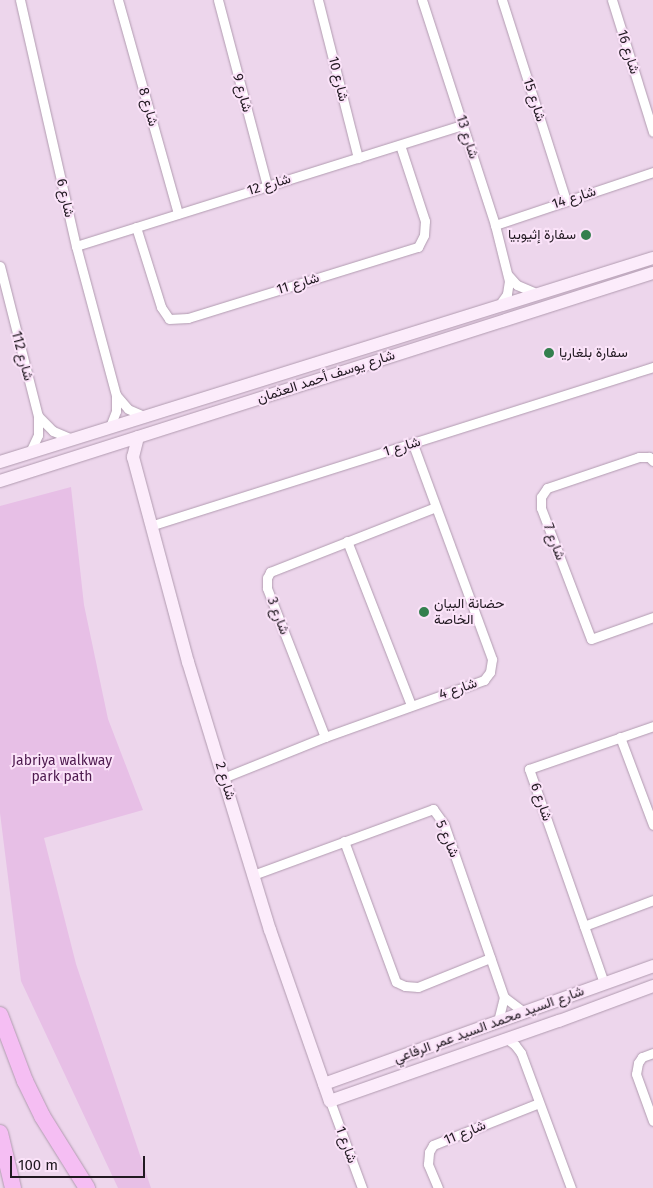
<!DOCTYPE html>
<html>
<head>
<meta charset="utf-8">
<style>
  body { margin:0 }
  #map { position:relative; width:653px; height:1188px; overflow:hidden; background:#edd6ec; font-family:"Fira Sans",Vazirmatn,sans-serif }
  div>[style] { position:absolute }
  .green>* { inset:0; background:#e7bfe6 }
  .roads { filter:drop-shadow(0 0 1px #b19bb0) drop-shadow(0 0 1px #b19bb0) }
  .street>* { height:9px; margin:-4.5px; padding:0 4.5px; transform-origin:4.5px; border-radius:4.5px; background:#fff }
  .secondary>* { height:12px; margin:-6px; padding:0 6px; transform-origin:6px; border-radius:6px; background:#fcecfb }
  .highway>* { height:16px; margin:-8px; padding:0 8px; transform-origin:8px; border-radius:8px; background:#f5bef3 }
  .dots>* { width:14px; height:14px; translate:-50% -50%; box-sizing:border-box; border:2px solid #fbe3f9; border-radius:50% }
  span { translate:-50% -50%; white-space:nowrap; text-align:center; line-height:1.15; -webkit-text-stroke:4px #fbe3f9; paint-order:stroke }
  .street-label { font-size:14px; color:#211921 }
  .poi-label { font-size:14px; color:#211921 }
  .right { translate:-100% -50%; text-align:right }
  .left { translate:0 -50%; text-align:left }
  .park-label { font-size:14px; color:#4d194e }
  .scale { position:absolute; left:10px; top:1156px; width:135px; height:22px; box-sizing:border-box; border:2px solid #211921; border-top:0; padding-left:6px; font-size:15px; line-height:18px; white-space:nowrap; color:#211921; -webkit-text-stroke:4px #fbe3f9; paint-order:stroke }
</style>
</head>
<body>
<div id="map">
  <div class="green">
    <i style="clip-path:polygon(71px 487px,84px 605px,108px 719px,143px 810px,44px 838px,76px 964px,151px 1188px,118px 1188px,21px 981px,0 813px,0 506px)"></i>
  </div>
  <div class="roads">
    <div class="street">
      <i style="left:20px;top:0;width:252px;rotate:77.2deg"></i>
      <i style="left:76px;top:246px;width:154px;rotate:75deg"></i>
      <i style="left:116px;top:395px;width:16px;rotate:90deg"></i>
      <i style="left:116px;top:411px;width:17px;rotate:111deg"></i>
      <i style="left:118px;top:0;width:222px;rotate:74.3deg"></i>
      <i style="left:218px;top:0;width:192px;rotate:75.2deg"></i>
      <i style="left:318px;top:0;width:163px;rotate:75.8deg"></i>
      <i style="left:422px;top:0;width:237px;rotate:72deg"></i>
      <i style="left:495px;top:225px;width:58px;rotate:76deg"></i>
      <i style="left:509px;top:281px;width:13px;rotate:99deg"></i>
      <i style="left:507px;top:294px;width:12px;rotate:125deg"></i>
      <i style="left:502px;top:0;width:210px;rotate:72.3deg"></i>
      <i style="left:612px;top:0;width:138px;rotate:72.7deg"></i>
      <i style="left:495px;top:225px;width:167px;rotate:-18.5deg"></i>
      <i style="left:136px;top:227px;width:84px;rotate:72.6deg"></i>
      <i style="left:161px;top:307px;width:14px;rotate:56deg"></i>
      <i style="left:169px;top:319px;width:19px;rotate:-3deg"></i>
      <i style="left:188px;top:318px;width:241px;rotate:-17.2deg"></i>
      <i style="left:418px;top:247px;width:13px;rotate:-63deg"></i>
      <i style="left:424px;top:235px;width:14px;rotate:-86deg"></i>
      <i style="left:425px;top:221px;width:80px;rotate:-108.2deg"></i>
      <i style="left:76px;top:246px;width:405px;rotate:-17.4deg"></i>
      <i style="left:0;top:266px;width:155px;rotate:75.8deg"></i>
      <i style="left:38px;top:416px;width:19px;rotate:90deg"></i>
      <i style="left:38px;top:435px;width:19px;rotate:115deg"></i>
      <i style="left:508px;top:275px;width:13px;rotate:48deg"></i>
      <i style="left:517px;top:285px;width:21px;rotate:23deg"></i>
      <i style="left:116px;top:395px;width:18px;rotate:49deg"></i>
      <i style="left:128px;top:409px;width:17px;rotate:24deg"></i>
      <i style="left:38px;top:416px;width:21px;rotate:45deg"></i>
      <i style="left:53px;top:431px;width:21px;rotate:23deg"></i>
      <i style="left:653px;top:461px;width:6px;rotate:-135deg"></i>
      <i style="left:649px;top:457px;width:10px;rotate:180deg"></i>
      <i style="left:639px;top:457px;width:97px;rotate:161.4deg"></i>
      <i style="left:547px;top:488px;width:11px;rotate:124deg"></i>
      <i style="left:541px;top:497px;width:11px;rotate:90deg"></i>
      <i style="left:541px;top:508px;width:140px;rotate:69.1deg"></i>
      <i style="left:591px;top:639px;width:66px;rotate:-19.5deg"></i>
      <i style="left:150px;top:526px;width:528px;rotate:-17.54deg"></i>
      <i style="left:347px;top:541px;width:176px;rotate:68.7deg"></i>
      <i style="left:325px;top:737px;width:160px;rotate:-111.3deg"></i>
      <i style="left:267px;top:588px;width:10px;rotate:-90deg"></i>
      <i style="left:267px;top:578px;width:7px;rotate:-63deg"></i>
      <i style="left:270px;top:572px;width:178px;rotate:-21.4deg"></i>
      <i style="left:620px;top:737px;width:94px;rotate:69.4deg"></i>
      <i style="left:223px;top:778px;width:110px;rotate:-21.9deg"></i>
      <i style="left:325px;top:737px;width:169px;rotate:-19.7deg"></i>
      <i style="left:484px;top:680px;width:10px;rotate:-53deg"></i>
      <i style="left:490px;top:672px;width:13px;rotate:-81deg"></i>
      <i style="left:492px;top:659px;width:229px;rotate:-110.2deg"></i>
      <i style="left:344px;top:841px;width:150px;rotate:69.8deg"></i>
      <i style="left:396px;top:982px;width:10px;rotate:24deg"></i>
      <i style="left:405px;top:986px;width:13px;rotate:4deg"></i>
      <i style="left:418px;top:987px;width:78px;rotate:-21.9deg"></i>
      <i style="left:253px;top:875px;width:192px;rotate:-20.1deg"></i>
      <i style="left:433px;top:809px;width:19px;rotate:54deg"></i>
      <i style="left:444px;top:824px;width:183px;rotate:70.9deg"></i>
      <i style="left:504px;top:997px;width:25px;rotate:37deg"></i>
      <i style="left:584px;top:926px;width:74px;rotate:-20.6deg"></i>
      <i style="left:604px;top:983px;width:227px;rotate:-109.3deg"></i>
      <i style="left:529px;top:769px;width:131px;rotate:-19.1deg"></i>
      <i style="left:498px;top:1021px;width:25px;rotate:-76deg"></i>
      <i style="left:507px;top:1039px;width:10px;rotate:37deg"></i>
      <i style="left:515px;top:1045px;width:10px;rotate:53deg"></i>
      <i style="left:521px;top:1053px;width:144px;rotate:69.7deg"></i>
      <i style="left:653px;top:1053px;width:12px;rotate:160deg"></i>
      <i style="left:642px;top:1057px;width:7px;rotate:124deg"></i>
      <i style="left:638px;top:1063px;width:11px;rotate:100deg"></i>
      <i style="left:636px;top:1074px;width:50px;rotate:70.1deg"></i>
      <i style="left:330px;top:1101px;width:93px;rotate:69.8deg"></i>
      <i style="left:438px;top:1188px;width:26px;rotate:-113deg"></i>
      <i style="left:428px;top:1164px;width:12px;rotate:-85deg"></i>
      <i style="left:429px;top:1152px;width:8px;rotate:-60deg"></i>
      <i style="left:433px;top:1145px;width:114px;rotate:-21.6deg"></i>
    </div>
    <div class="secondary">
      <i style="left:138px;top:437px;width:21px;rotate:104deg"></i>
      <i style="left:133px;top:457px;width:212px;rotate:75deg"></i>
      <i style="left:188px;top:662px;width:280px;rotate:73deg"></i>
      <i style="left:270px;top:930px;width:181px;rotate:70.7deg"></i>
      <i style="left:330px;top:1101px;width:243px;rotate:-19.3deg"></i>
      <i style="left:559px;top:1021px;width:100px;rotate:-20.4deg"></i>
      <i style="left:0;top:462px;width:684px;rotate:-17.35deg"></i>
      <i style="left:0;top:481px;width:685px;rotate:-17.67deg"></i>
      <i style="left:324px;top:1084px;width:350px;rotate:-19.7deg"></i>
    </div>
    <div class="highway">
      <i style="left:0;top:1015px;width:71px;rotate:69.3deg"></i>
      <i style="left:25px;top:1081px;width:39px;rotate:64deg"></i>
      <i style="left:42px;top:1116px;width:85px;rotate:58deg"></i>
      <i style="left:0;top:1133px;width:57px;rotate:76.7deg"></i>
    </div>
  </div>
  <div class="dots">
    <i style="left:586px;top:235px;background:#347f4e"></i>
    <i style="left:549px;top:353px;background:#347f4e"></i>
    <i style="left:424px;top:612px;background:#347f4e"></i>
  </div>
  <div class="street-label">
    <span style="left:628px;top:52px;rotate:73deg">شارع 16</span>
    <span style="left:338px;top:79px;rotate:76deg">شارع 10</span>
    <span style="left:242px;top:93px;rotate:75deg">شارع 9</span>
    <span style="left:534px;top:100px;rotate:72deg">شارع 15</span>
    <span style="left:148px;top:107px;rotate:74deg">شارع 8</span>
    <span style="left:467px;top:137px;rotate:72deg">شارع 13</span>
    <span style="left:269px;top:185px;rotate:-17deg">شارع 12</span>
    <span style="left:65px;top:198px;rotate:77deg">شارع 6</span>
    <span style="left:574px;top:198px;rotate:-18deg">شارع 14</span>
    <span style="left:298px;top:284px;rotate:-17deg">شارع 11</span>
    <span style="left:22px;top:356px;rotate:75deg">شارع 112</span>
    <span style="left:326px;top:377px;rotate:-18deg">شارع يوسف أحمد العثمان</span>
    <span style="left:402px;top:447px;rotate:-17deg">شارع 1</span>
    <span style="left:554px;top:542px;rotate:69deg">شارع 7</span>
    <span style="left:278px;top:616px;rotate:69deg">شارع 3</span>
    <span style="left:458px;top:689px;rotate:-19deg">شارع 4</span>
    <span style="left:225px;top:781px;rotate:73deg">شارع 2</span>
    <span style="left:541px;top:802px;rotate:71deg">شارع 6</span>
    <span style="left:447px;top:839px;rotate:67deg">شارع 5</span>
    <span style="left:489px;top:1025px;rotate:-20deg">شارع السيد محمد السيد عمر الرفاعي</span>
    <span style="left:465px;top:1133px;rotate:-22deg">شارع 11</span>
    <span style="left:346px;top:1145px;rotate:70deg">شارع 1</span>
  </div>
  <div class="poi-label">
    <span class="right" style="left:576px;top:235px">سفارة إثيوبيا</span>
    <span class="left" style="left:559px;top:353px">سفارة بلغاريا</span>
    <span class="left" style="left:434px;top:612px">حضانة البيان<br>الخاصة</span>
  </div>
  <div class="park-label">
    <span style="left:62px;top:769px">Jabriya walkway<br>park path</span>
  </div>
  <div class="scale">100 m</div>
</div>
</body>
</html>
